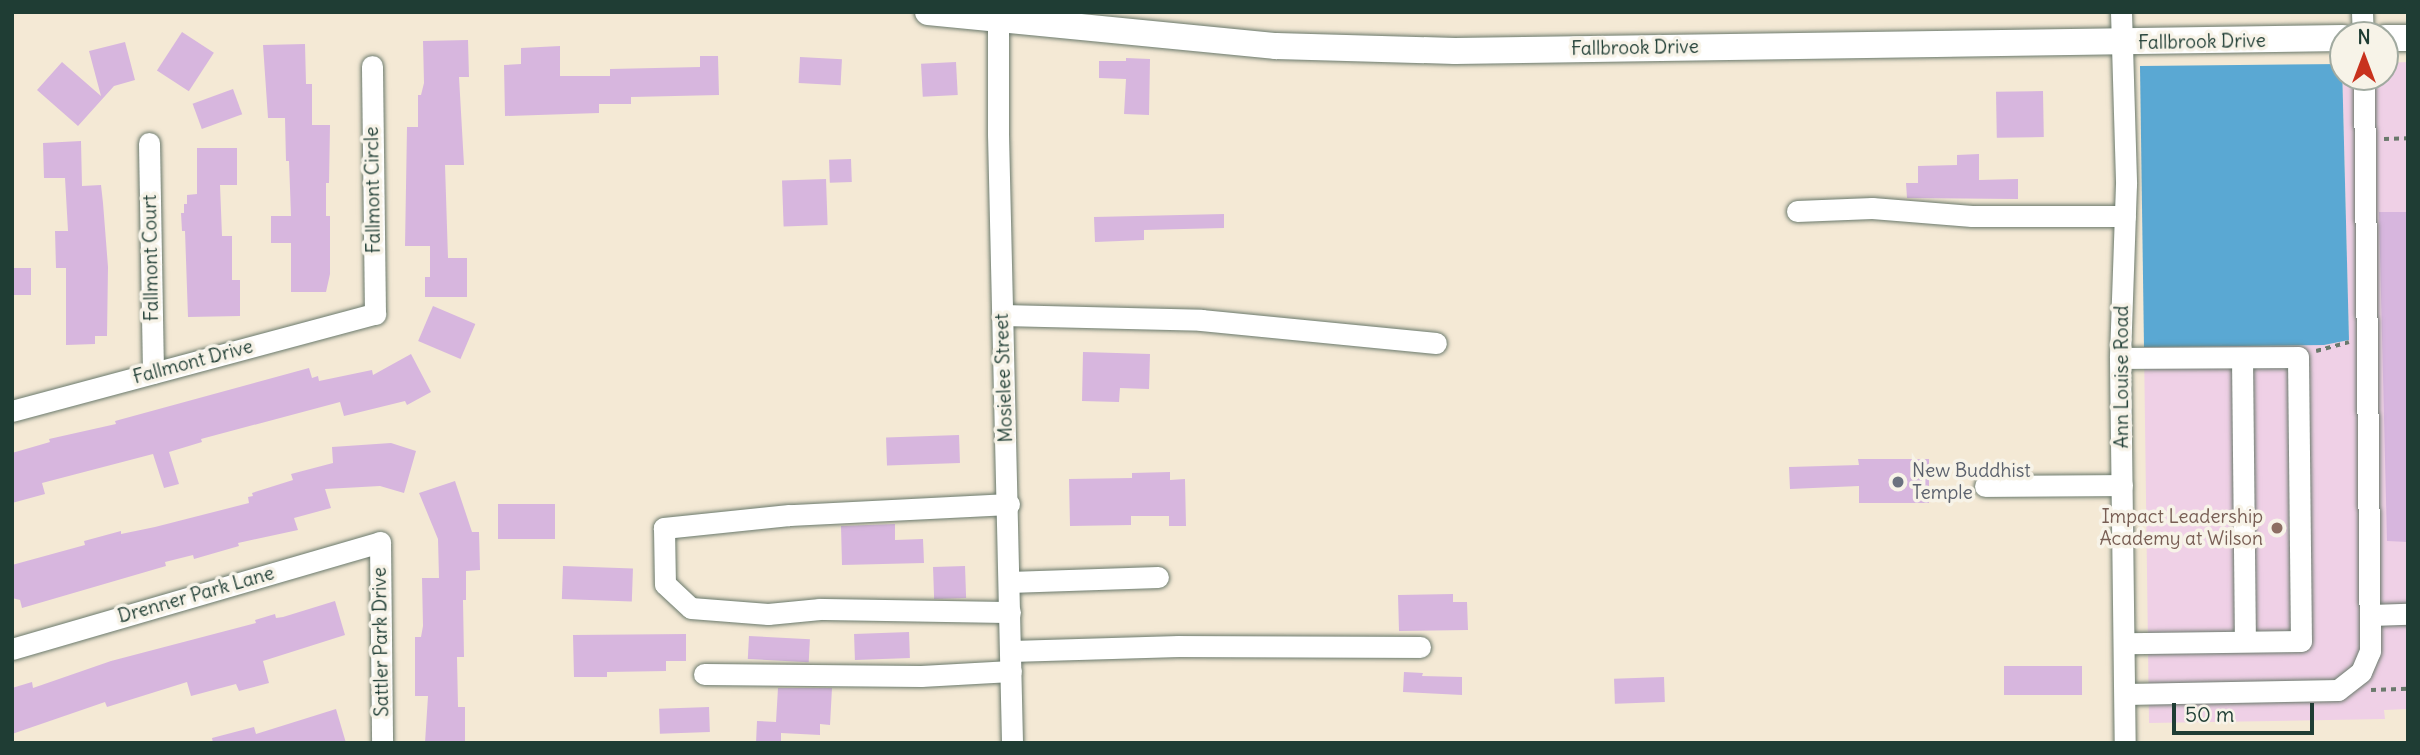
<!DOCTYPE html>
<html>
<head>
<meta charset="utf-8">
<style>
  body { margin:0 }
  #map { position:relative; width:2420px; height:755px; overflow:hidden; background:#f4e9d5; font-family:Delius,sans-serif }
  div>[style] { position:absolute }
  .built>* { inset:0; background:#efd0e6 }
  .water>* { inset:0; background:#5aa8d3 }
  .building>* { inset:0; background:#d7b6de; transform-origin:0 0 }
  .path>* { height:3.5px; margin-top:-1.75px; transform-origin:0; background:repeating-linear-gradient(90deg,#6a796c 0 5px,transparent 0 10px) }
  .roads { filter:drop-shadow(0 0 2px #6a796c) drop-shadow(0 0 2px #6a796c) }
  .minor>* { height:21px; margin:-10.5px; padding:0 10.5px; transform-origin:10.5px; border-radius:10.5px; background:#fff }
  .major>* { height:26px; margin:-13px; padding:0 13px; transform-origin:13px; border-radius:13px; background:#fff }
  .dots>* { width:19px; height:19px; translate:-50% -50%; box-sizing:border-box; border:4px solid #f7f3e8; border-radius:50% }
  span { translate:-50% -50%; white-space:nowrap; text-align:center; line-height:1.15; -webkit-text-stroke:7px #f7f3e8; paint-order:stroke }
  .street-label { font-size:19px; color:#1f3d34 }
  .worship-label { font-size:19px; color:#5b616d }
  .left { translate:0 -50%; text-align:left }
  .education-label { font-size:19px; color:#785e54 }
  .right { translate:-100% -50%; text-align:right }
  .frame { position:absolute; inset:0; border:14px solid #1f3d34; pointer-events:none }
  .north { position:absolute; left:2329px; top:21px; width:70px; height:70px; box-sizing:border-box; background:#f7f3e8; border:2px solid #a1aaa0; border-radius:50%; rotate:0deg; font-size:19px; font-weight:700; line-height:28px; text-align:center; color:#1f3d34 }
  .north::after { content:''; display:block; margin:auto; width:24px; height:32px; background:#c8321e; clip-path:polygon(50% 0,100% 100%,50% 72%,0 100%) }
  .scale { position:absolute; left:2172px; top:703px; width:142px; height:32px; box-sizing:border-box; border:4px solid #1f3d34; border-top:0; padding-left:9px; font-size:21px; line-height:24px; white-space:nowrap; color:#1f3d34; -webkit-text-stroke:5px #f7f3e8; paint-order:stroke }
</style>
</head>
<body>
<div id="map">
  <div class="built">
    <i style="clip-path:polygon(2408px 62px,2408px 709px,2384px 710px,2385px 719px,2149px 723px,2144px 347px,2324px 345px,2349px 340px,2342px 64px,2343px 77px,2385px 77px,2385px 63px)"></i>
  </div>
  <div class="water">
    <i style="clip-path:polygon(2342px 64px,2349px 340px,2324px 345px,2144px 347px,2140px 66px)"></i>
  </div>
  <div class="building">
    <i style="left:182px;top:32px;width:38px;height:46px;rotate:33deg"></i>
    <i style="clip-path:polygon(468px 40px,469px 77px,459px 77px,464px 165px,445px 165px,448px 258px,467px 258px,467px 297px,425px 297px,425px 277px,430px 277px,430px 246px,405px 246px,407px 127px,418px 127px,418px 95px,421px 95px,424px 83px,423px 41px)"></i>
    <i style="clip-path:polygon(125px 42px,135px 80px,114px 86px,78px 126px,37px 90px,62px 62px,101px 96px,89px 51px)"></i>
    <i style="clip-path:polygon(305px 44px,306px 84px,312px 84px,312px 125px,330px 125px,329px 183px,326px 183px,326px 216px,330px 216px,330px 274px,326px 292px,291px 292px,291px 243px,271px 243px,271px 216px,291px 216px,289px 161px,286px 161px,285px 118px,268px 118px,263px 45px)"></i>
    <i style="clip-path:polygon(560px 46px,560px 76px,610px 76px,610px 69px,700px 67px,700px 56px,718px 56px,719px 95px,631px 97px,631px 104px,599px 104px,599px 113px,505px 116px,504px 65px,521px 64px,521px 48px)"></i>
    <i style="left:800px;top:57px;width:42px;height:26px;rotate:3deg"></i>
    <i style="clip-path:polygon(1126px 58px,1150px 59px,1149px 115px,1124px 114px,1126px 79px,1099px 78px,1099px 61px,1126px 61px)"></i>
    <i style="left:956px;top:62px;width:33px;height:35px;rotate:87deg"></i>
    <i style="left:233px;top:89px;width:27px;height:43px;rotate:70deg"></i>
    <i style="left:2043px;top:91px;width:46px;height:47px;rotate:89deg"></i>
    <i style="clip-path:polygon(81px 141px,82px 186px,101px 185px,103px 203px,108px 267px,107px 336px,95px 336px,95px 344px,66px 345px,66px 268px,56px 268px,55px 231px,68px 231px,65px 178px,44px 178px,43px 143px)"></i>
    <i style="clip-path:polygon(197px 148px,237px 148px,237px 185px,220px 185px,222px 236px,232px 236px,232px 280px,240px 280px,240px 316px,188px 317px,185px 231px,182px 231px,181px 213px,184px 213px,184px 204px,187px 204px,187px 195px,197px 194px)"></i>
    <i style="clip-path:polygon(1979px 154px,1979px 180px,2018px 179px,2018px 199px,1907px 198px,1906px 183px,1918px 183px,1918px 166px,1957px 165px,1957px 155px)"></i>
    <i style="left:851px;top:159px;width:23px;height:22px;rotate:88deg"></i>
    <i style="left:826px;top:179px;width:46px;height:44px;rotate:88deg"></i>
    <i style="clip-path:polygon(2379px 212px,2408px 212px,2408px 542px,2387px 541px)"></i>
    <i style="clip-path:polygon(1224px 214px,1224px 228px,1144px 230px,1144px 240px,1095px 242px,1094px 217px)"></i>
    <i style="left:12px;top:268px;width:19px;height:27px"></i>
    <i style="left:433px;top:306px;width:46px;height:38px;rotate:23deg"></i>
    <i style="clip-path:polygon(1083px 352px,1150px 354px,1149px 389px,1120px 388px,1119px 402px,1082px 401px)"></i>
    <i style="clip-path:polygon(411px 354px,431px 392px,407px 405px,405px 401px,344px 416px,340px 402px,201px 439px,202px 442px,169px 452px,179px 484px,164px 488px,153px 454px,42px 483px,45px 494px,12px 503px,12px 453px,50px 442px,49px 439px,116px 424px,115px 421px,309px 368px,312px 378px,318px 376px,319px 381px,372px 370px,373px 375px)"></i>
    <i style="left:959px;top:435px;width:28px;height:73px;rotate:88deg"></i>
    <i style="clip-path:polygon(391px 443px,416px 451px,404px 493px,380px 486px,325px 489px,331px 508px,294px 518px,298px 530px,238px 543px,239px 546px,194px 559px,193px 555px,165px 562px,166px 566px,22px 608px,20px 600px,12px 598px,12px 565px,85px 545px,84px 541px,121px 531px,121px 534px,155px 527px,249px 503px,248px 497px,253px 496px,252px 493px,293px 480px,291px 474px,333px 463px,332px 447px)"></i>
    <i style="clip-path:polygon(1858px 459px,1929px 459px,1929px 503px,1859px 503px,1859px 486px,1790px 489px,1789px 467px,1859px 465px)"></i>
    <i style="clip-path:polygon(1170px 472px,1170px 480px,1185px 479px,1186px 526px,1169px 526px,1169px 516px,1131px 516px,1131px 525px,1070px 526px,1069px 479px,1132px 478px,1132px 473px)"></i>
    <i style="clip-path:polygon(455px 481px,472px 532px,479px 532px,480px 570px,466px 571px,466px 600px,463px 600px,464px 657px,457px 657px,458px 707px,465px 707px,465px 743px,425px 743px,428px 696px,415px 696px,415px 637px,421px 637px,423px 626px,422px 578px,439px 578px,438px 539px,419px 493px)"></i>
    <i style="left:498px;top:504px;width:57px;height:35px"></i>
    <i style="clip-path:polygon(895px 524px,895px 540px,923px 539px,924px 563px,842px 565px,841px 526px)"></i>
    <i style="left:563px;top:566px;width:70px;height:33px;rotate:2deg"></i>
    <i style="left:965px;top:566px;width:32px;height:32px;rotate:88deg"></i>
    <i style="clip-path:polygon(1453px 594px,1453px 602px,1467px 602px,1468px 630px,1399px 631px,1398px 595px)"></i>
    <i style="clip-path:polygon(335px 601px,345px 635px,263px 661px,269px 683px,239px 691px,236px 684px,191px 696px,187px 682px,107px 707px,105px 702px,12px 734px,12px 688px,32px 682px,33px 688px,111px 661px,256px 623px,255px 620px,275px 614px,276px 618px,283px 617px)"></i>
    <i style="left:909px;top:632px;width:26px;height:55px;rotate:88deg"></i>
    <i style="clip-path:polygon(686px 634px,686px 661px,666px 661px,666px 671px,607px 672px,607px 677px,574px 677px,573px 635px)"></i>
    <i style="left:749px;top:636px;width:61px;height:23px;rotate:3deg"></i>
    <i style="left:2082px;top:666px;width:29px;height:78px;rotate:90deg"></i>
    <i style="clip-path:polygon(1404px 672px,1423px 673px,1422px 676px,1462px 677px,1462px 695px,1403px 692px)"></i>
    <i style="left:1664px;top:677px;width:25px;height:50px;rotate:88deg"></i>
    <i style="clip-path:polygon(778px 688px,832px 688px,830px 725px,820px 724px,820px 735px,781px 733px,781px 743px,756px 743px,757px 721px,776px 722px)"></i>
    <i style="left:709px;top:707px;width:25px;height:50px;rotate:88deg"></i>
    <i style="clip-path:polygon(336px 709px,346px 743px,213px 743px,212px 738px,254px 727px,256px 734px)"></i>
  </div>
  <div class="path">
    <i style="left:2384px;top:139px;width:24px;rotate:-2deg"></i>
    <i style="left:2316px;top:351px;width:34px;rotate:-15deg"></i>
    <i style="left:2371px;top:690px;width:37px;rotate:-2deg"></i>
  </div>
  <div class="roads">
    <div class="minor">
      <i style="left:998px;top:12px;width:122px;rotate:90deg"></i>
      <i style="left:998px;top:134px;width:609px;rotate:88.68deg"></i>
      <i style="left:2121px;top:12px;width:172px;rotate:88.3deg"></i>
      <i style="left:2126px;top:184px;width:174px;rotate:92deg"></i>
      <i style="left:2120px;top:358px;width:385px;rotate:89.3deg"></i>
      <i style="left:2362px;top:12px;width:23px;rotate:88deg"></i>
      <i style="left:149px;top:143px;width:230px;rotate:89deg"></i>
      <i style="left:1797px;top:211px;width:75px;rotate:-2.3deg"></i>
      <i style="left:1872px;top:208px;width:100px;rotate:4.6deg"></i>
      <i style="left:1972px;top:216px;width:153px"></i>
      <i style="left:1002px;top:315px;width:199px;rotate:1.4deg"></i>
      <i style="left:1201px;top:320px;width:236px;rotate:5.6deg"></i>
      <i style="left:2120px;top:358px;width:178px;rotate:-0.3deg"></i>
      <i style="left:2298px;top:357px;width:284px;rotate:89.4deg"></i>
      <i style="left:2301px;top:641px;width:175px;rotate:179.3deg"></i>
      <i style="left:2242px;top:358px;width:283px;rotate:89.4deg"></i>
      <i style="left:12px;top:411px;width:376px;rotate:-15deg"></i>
      <i style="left:375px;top:314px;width:248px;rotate:-90.7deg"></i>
      <i style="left:1985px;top:486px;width:137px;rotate:-0.4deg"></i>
      <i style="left:1009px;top:504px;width:220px;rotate:177.1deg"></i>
      <i style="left:789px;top:515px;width:126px;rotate:174.1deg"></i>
      <i style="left:664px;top:528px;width:56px;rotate:89deg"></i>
      <i style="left:665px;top:584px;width:35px;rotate:43deg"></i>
      <i style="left:691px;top:608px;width:77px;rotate:4.5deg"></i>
      <i style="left:768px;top:614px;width:52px;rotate:-5.5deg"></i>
      <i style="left:820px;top:609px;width:190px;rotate:0.9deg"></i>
      <i style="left:1009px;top:582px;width:149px;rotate:-1.9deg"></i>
      <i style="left:2371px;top:615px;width:37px;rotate:-2deg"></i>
      <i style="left:12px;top:649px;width:383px;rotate:-16.2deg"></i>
      <i style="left:380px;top:542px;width:201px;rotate:89.4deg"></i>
      <i style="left:1011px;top:651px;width:168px;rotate:-1.7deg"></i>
      <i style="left:1179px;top:646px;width:241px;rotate:0.2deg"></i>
      <i style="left:704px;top:674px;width:217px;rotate:0.5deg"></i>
      <i style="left:921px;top:676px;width:90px;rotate:-3.2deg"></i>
      <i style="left:2125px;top:694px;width:213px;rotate:-1.1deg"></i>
      <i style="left:2338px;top:690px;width:29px;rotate:-38deg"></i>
      <i style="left:2361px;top:672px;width:23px;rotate:-67deg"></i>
      <i style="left:2370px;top:651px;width:574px;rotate:-90.6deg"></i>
    </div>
    <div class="major">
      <i style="left:928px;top:12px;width:350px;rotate:5.6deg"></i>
      <i style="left:1276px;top:46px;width:179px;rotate:1.6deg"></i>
      <i style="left:1455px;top:51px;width:888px;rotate:-0.84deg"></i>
      <i style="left:2385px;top:38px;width:23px"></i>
    </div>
  </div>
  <div class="dots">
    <i style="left:1898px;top:482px;background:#6b7280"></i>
    <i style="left:2277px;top:528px;background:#8d6e63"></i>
  </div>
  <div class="street-label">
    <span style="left:2202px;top:42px;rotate:-1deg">Fallbrook Drive</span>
    <span style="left:1635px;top:48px;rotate:-1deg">Fallbrook Drive</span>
    <span style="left:373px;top:190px;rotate:-91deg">Fallmont Circle</span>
    <span style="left:151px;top:258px;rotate:-91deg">Fallmont Court</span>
    <span style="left:193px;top:362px;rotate:-15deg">Fallmont Drive</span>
    <span style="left:2122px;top:377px;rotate:-90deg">Ann Louise Road</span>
    <span style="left:1004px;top:378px;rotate:-92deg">Mosielee Street</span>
    <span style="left:196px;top:595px;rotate:-16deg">Drenner Park Lane</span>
    <span style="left:381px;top:642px;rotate:-91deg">Sattler Park Drive</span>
  </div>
  <div class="worship-label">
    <span class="left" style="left:1912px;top:482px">New Buddhist<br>Temple</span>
  </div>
  <div class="education-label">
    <span class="right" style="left:2263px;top:528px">Impact Leadership<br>Academy at Wilson</span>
  </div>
  <div class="frame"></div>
  <div class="north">N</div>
  <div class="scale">50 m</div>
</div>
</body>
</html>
